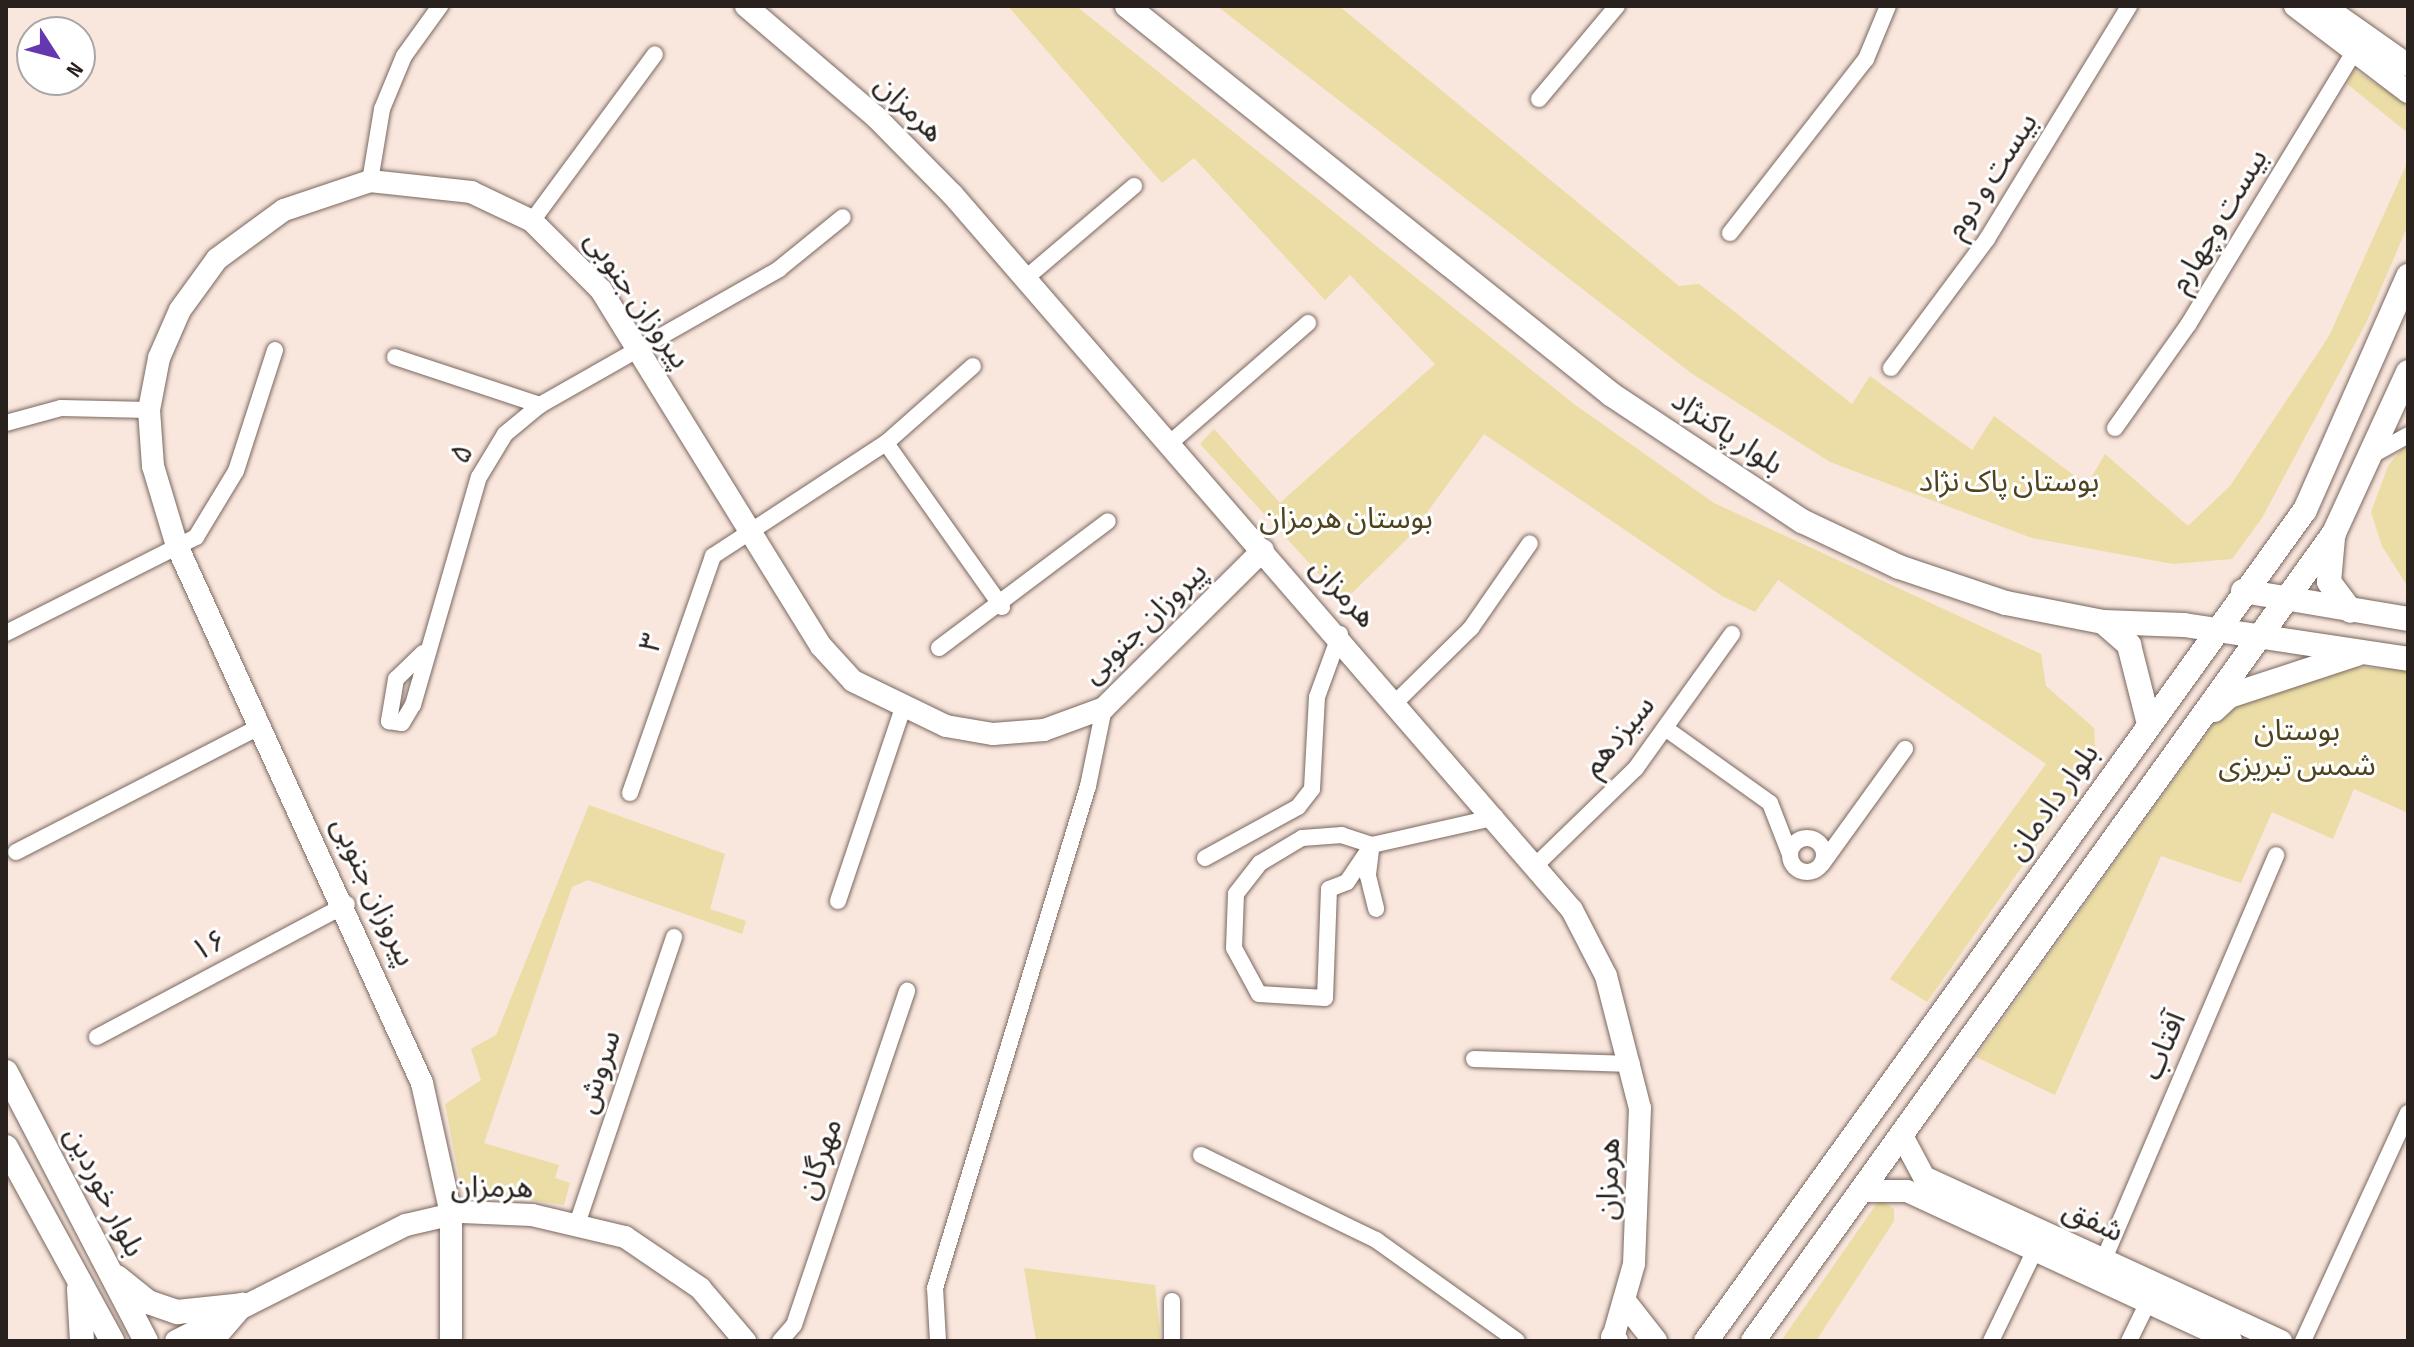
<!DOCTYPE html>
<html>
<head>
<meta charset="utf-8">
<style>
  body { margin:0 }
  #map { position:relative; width:2414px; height:1347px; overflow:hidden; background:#f9e6dc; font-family:"Sofia Sans Condensed","Noto Sans Arabic",sans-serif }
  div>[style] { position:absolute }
  .green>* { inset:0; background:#ebdda5 }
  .roads { filter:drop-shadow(0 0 2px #796860) drop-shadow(0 0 2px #796860) }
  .minor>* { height:16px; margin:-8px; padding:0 8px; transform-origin:8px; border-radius:8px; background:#fff }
  .minor>.ring { margin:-8px; padding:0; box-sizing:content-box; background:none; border:16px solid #fff; border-radius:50% }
  .tertiary>* { height:22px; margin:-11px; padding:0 11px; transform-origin:11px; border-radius:11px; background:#fff }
  .secondary>* { height:24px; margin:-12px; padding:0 12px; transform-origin:12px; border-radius:12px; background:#fff }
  span { translate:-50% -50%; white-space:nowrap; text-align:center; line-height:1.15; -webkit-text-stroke:6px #fff; paint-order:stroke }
  .street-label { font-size:30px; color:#28211d }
  .park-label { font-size:30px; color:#4d431e }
  .frame { position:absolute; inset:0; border:8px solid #28211d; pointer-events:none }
  .north { position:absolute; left:16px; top:16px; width:80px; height:80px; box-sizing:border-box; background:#fff; border:2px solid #a9a6a5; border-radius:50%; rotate:126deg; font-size:22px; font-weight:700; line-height:32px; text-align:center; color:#28211d }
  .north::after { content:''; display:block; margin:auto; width:28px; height:36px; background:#6638b0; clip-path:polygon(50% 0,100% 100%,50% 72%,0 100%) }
</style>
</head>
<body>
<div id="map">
  <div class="green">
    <i style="clip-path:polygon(1008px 6px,1076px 6px,1574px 404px,1714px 503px,2041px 654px,2046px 686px,2094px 728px,2096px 761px,1927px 1002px,1890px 979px,2046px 764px,1778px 580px,1755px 612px,1722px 596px,1484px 434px,1410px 536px,1344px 601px,1200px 444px,1214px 429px,1280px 503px,1435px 364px,1350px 275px,1325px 300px,1194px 158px,1162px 183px)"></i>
    <i style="clip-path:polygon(1217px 6px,1339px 6px,1679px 286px,1699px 284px,1852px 404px,1870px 376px,1972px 450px,1994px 416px,2087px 485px,2105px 454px,2188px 526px,2230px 486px,2329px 336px,2408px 161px,2408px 225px,2367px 321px,2262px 518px,2232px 559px,2173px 564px,2032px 538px,1830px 462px,1691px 373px)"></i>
    <i style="clip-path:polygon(2354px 70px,2408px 104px,2408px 133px,2347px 84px)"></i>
    <i style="clip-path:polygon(2408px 441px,2408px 587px,2382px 546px,2371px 512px,2388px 466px)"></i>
    <i style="clip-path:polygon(2340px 666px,2408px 670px,2408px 813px,2354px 789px,2333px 839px,2272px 812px,2241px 883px,2161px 856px,2055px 1095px,1976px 1057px,2224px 709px)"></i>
    <i style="clip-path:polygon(589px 805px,725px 854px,710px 909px,746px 921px,742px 934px,588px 880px,572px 887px,484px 1143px,559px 1165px,555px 1178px,570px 1183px,564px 1205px,476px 1192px,459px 1177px,445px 1104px,481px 1080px,471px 1049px,496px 1035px)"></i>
    <i style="clip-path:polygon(1880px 1199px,1894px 1209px,1894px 1221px,1816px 1341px,1781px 1341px)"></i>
    <i style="clip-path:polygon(1024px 1268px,1155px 1285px,1161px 1341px,1036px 1341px)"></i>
  </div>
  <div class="roads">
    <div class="minor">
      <i style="left:1539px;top:99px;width:121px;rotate:-50deg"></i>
      <i style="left:370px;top:181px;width:73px;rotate:-80.5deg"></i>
      <i style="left:382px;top:109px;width:57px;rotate:-67.5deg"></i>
      <i style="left:404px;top:56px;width:62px;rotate:-54.2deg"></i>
      <i style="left:532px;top:221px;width:207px;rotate:-53.6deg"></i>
      <i style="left:1730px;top:233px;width:221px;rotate:-52deg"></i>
      <i style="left:1866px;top:59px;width:57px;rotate:-67.5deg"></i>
      <i style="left:1026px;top:278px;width:142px;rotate:-40.4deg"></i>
      <i style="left:395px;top:357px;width:153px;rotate:18.3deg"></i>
      <i style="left:1891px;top:368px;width:161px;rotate:-53.3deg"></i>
      <i style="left:1987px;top:239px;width:273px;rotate:-58.6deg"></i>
      <i style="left:6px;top:423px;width:57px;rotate:-15.3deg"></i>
      <i style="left:61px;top:408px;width:88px;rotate:1.3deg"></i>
      <i style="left:2115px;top:428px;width:126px;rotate:-54.7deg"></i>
      <i style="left:2188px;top:325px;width:329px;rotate:-58.7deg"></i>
      <i style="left:886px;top:443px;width:201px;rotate:54.7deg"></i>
      <i style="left:1170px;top:443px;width:183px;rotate:-41deg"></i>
      <i style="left:2374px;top:454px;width:39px;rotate:-29deg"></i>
      <i style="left:6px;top:633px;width:213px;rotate:-26.8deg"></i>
      <i style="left:196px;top:537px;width:77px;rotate:-58.8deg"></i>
      <i style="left:236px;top:471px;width:127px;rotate:-72.1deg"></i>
      <i style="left:939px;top:648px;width:211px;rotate:-36.9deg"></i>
      <i style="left:423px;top:653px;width:37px;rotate:136deg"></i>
      <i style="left:396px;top:679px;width:43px;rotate:99.5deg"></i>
      <i style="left:389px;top:721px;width:13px;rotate:9deg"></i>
      <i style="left:402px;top:723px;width:21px;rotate:-59deg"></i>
      <i style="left:413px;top:705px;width:237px;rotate:-73.9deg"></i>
      <i style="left:479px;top:477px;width:50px;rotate:-58.8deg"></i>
      <i style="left:505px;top:434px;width:45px;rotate:-39.6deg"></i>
      <i style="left:540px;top:405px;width:275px;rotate:-29.6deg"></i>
      <i style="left:779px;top:269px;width:82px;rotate:-39.1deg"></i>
      <i style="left:1397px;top:701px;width:104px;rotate:-44.6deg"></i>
      <i style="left:1471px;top:628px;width:103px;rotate:-55.2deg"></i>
      <i style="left:1665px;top:728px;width:129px;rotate:35.5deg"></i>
      <i style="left:1770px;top:803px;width:53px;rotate:68.8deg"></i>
      <i style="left:630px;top:793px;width:251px;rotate:-70.7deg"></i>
      <i style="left:713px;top:556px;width:207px;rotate:-33.2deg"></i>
      <i style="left:886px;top:443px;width:116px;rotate:-41.5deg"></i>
      <i class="ring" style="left:1790px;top:838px;width:18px;height:18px"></i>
      <i style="left:1372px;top:845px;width:32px;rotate:-162deg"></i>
      <i style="left:1342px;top:835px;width:40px;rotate:175.7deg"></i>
      <i style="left:1302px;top:838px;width:49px;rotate:149.2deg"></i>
      <i style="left:1260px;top:863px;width:39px;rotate:128deg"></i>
      <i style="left:1236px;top:894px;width:54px;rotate:92.1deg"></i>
      <i style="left:1234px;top:948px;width:52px;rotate:61.5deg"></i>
      <i style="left:1259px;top:994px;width:66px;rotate:3.5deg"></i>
      <i style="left:1325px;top:998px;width:109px;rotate:-87.9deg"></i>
      <i style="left:1329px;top:889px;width:19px;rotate:-21deg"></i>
      <i style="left:1347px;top:882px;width:45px;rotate:-56deg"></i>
      <i style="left:1372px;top:845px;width:127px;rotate:-12.7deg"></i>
      <i style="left:1371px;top:850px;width:26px;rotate:97deg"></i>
      <i style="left:1368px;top:876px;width:34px;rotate:76deg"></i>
      <i style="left:16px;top:852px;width:276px;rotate:-27.2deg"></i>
      <i style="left:1205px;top:858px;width:106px;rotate:-28.7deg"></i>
      <i style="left:1298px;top:807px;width:23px;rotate:-52deg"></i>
      <i style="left:1312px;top:789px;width:92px;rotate:-86.9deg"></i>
      <i style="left:1317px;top:697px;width:67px;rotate:-69.9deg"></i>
      <i style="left:1537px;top:864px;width:138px;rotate:-44.1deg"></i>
      <i style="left:1636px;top:768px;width:165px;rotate:-54.4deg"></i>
      <i style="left:1822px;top:864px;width:142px;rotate:-54.2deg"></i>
      <i style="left:838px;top:901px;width:200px;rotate:-71.4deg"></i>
      <i style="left:97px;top:1037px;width:283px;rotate:-28deg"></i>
      <i style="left:1474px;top:1059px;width:158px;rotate:1.8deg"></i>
      <i style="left:1201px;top:1155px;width:195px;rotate:25.9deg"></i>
      <i style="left:1376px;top:1240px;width:173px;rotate:35.6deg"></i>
      <i style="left:577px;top:1224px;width:303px;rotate:-71.3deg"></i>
      <i style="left:2104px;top:1259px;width:439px;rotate:-66.9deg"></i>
      <i style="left:780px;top:1341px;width:21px;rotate:-49deg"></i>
      <i style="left:794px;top:1325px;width:353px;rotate:-71.3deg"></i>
      <i style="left:938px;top:1341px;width:53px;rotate:-93.2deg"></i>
      <i style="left:935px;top:1288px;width:525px;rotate:-73.05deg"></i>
      <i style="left:1088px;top:786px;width:80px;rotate:-78.4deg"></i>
      <i style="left:1172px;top:1341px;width:40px;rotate:-90deg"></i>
      <i style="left:1991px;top:1341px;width:101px;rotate:-64.2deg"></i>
      <i style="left:2129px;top:1341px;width:43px;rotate:-64deg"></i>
      <i style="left:2303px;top:1341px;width:251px;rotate:-65.3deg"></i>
    </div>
    <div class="tertiary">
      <i style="left:746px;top:6px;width:170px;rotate:40.5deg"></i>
      <i style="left:875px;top:116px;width:110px;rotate:45.4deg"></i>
      <i style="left:952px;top:194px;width:947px;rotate:49.11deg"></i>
      <i style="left:1572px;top:910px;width:74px;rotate:62.7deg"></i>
      <i style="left:1606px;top:976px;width:136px;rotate:75.6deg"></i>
      <i style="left:1640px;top:1108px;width:156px;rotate:92.2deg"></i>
      <i style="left:1634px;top:1264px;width:80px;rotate:105.9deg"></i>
      <i style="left:2295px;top:6px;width:142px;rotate:37.3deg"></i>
      <i style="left:2324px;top:6px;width:103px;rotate:35.1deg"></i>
      <i style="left:1901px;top:1134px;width:49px;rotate:61.9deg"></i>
      <i style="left:1924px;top:1177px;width:393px;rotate:24.7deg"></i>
      <i style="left:1860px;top:1191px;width:47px"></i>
      <i style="left:1907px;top:1191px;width:357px;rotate:24.8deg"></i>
      <i style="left:176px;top:1341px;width:258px;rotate:-26.8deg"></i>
      <i style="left:406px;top:1225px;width:57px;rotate:-13.1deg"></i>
      <i style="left:462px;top:1212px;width:70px;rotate:2.5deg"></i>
      <i style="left:532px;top:1215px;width:96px;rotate:13.3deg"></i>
      <i style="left:625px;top:1237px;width:91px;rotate:34.2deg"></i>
      <i style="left:700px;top:1288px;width:70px;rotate:49.7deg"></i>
      <i style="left:451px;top:1341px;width:127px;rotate:-90deg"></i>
      <i style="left:451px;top:1214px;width:134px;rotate:-102.5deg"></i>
      <i style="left:422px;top:1083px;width:590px;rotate:-114.52deg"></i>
      <i style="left:177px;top:546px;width:84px;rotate:-106.7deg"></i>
      <i style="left:153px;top:466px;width:56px;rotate:-94.1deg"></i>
      <i style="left:149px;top:410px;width:53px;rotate:-79.1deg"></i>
      <i style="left:159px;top:358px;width:52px;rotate:-66.4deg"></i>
      <i style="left:180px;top:310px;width:63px;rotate:-54deg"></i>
      <i style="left:217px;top:259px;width:83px;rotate:-36.2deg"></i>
      <i style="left:284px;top:210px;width:91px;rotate:-18.6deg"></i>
      <i style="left:370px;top:181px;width:102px;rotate:6.2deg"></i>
      <i style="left:471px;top:192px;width:68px;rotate:25.4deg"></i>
      <i style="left:532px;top:221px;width:98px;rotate:45deg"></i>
      <i style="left:601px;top:290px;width:418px;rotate:58.3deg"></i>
      <i style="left:821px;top:646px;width:47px;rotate:47.6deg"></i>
      <i style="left:853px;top:681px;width:103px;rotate:25.8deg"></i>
      <i style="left:946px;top:726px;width:48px;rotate:9.7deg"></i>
      <i style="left:993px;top:734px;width:51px;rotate:-4.5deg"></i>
      <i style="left:1044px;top:730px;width:64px;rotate:-20.1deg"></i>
      <i style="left:1104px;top:708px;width:224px;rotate:-44.8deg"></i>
    </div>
    <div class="secondary">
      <i style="left:1127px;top:6px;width:622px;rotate:38.73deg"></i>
      <i style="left:1612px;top:395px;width:228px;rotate:33.6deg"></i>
      <i style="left:1802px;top:521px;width:107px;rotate:25.4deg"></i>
      <i style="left:1899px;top:567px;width:113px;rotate:18.6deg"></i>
      <i style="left:2006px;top:603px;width:99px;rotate:11.1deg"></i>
      <i style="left:2103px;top:622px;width:81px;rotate:2.1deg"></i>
      <i style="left:2184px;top:625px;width:227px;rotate:8.6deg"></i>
      <i style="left:2333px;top:538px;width:44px;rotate:95.2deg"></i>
      <i style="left:2329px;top:582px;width:36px;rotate:53deg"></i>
      <i style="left:2243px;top:591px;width:167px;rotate:9.6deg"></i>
      <i style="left:2103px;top:622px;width:35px;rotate:41deg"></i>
      <i style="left:2129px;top:645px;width:81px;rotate:75.8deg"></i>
      <i style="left:2214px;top:710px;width:21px;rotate:-43deg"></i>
      <i style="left:2229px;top:696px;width:135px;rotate:-18.2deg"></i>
      <i style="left:6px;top:1072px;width:303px;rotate:62.5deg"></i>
      <i style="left:6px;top:1147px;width:221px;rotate:61.3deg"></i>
      <i style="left:117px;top:1277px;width:40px;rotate:39deg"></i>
      <i style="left:148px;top:1302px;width:31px;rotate:19deg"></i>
      <i style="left:177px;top:1312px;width:65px;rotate:-6.1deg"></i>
      <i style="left:79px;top:1289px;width:52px;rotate:86.7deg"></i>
      <i style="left:1626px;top:1304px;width:47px;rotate:51.9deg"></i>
      <i style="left:1613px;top:1337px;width:5px;rotate:53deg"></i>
      <i style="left:211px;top:1341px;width:48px;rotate:-49.3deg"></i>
      <i style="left:1706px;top:1341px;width:1024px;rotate:-54.22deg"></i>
      <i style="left:2305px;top:510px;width:256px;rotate:-66.2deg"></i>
      <i style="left:1753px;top:1341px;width:995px;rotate:-54.28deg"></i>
      <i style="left:2334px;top:533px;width:177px;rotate:-65.3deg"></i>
    </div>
  </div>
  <div class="street-label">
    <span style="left:909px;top:109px;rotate:44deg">هرمزان</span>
    <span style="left:1992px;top:176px;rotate:-57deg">بیست و دوم</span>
    <span style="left:2219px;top:221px;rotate:-59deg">بیست وچهارم</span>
    <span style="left:637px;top:300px;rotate:55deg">پیروزان جنوبی</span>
    <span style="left:1727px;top:433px;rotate:34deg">بلوار پاکنژاد</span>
    <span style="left:462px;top:454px;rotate:-62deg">۵</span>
    <span style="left:1343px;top:593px;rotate:48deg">هرمزان</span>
    <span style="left:1145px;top:623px;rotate:-44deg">پیروزان جنوبی</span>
    <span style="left:652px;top:643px;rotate:-71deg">۳</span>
    <span style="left:1619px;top:736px;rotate:-50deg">سیزدهم</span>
    <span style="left:2053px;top:802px;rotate:-54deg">بلوار دادمان</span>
    <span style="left:373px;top:892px;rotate:65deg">پیروزان جنوبی</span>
    <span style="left:209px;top:946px;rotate:-28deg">۱۶</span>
    <span style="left:2164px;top:1046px;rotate:-67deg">آفتاب</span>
    <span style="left:599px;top:1072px;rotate:-72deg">سروش</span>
    <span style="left:820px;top:1159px;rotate:-71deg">مهرگان</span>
    <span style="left:1609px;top:1179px;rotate:-88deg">هرمزان</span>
    <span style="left:492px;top:1188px;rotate:1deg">هرمزان</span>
    <span style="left:104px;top:1192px;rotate:63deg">بلوار خوردین</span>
    <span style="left:2093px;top:1221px;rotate:25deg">شفق</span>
  </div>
  <div class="park-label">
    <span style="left:2009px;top:482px">بوستان پاک نژاد</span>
    <span style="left:1346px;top:519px">بوستان هرمزان</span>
    <span style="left:2297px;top:748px">بوستان<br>شمس تبریزی</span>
  </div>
  <div class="frame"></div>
  <div class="north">N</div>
</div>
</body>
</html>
